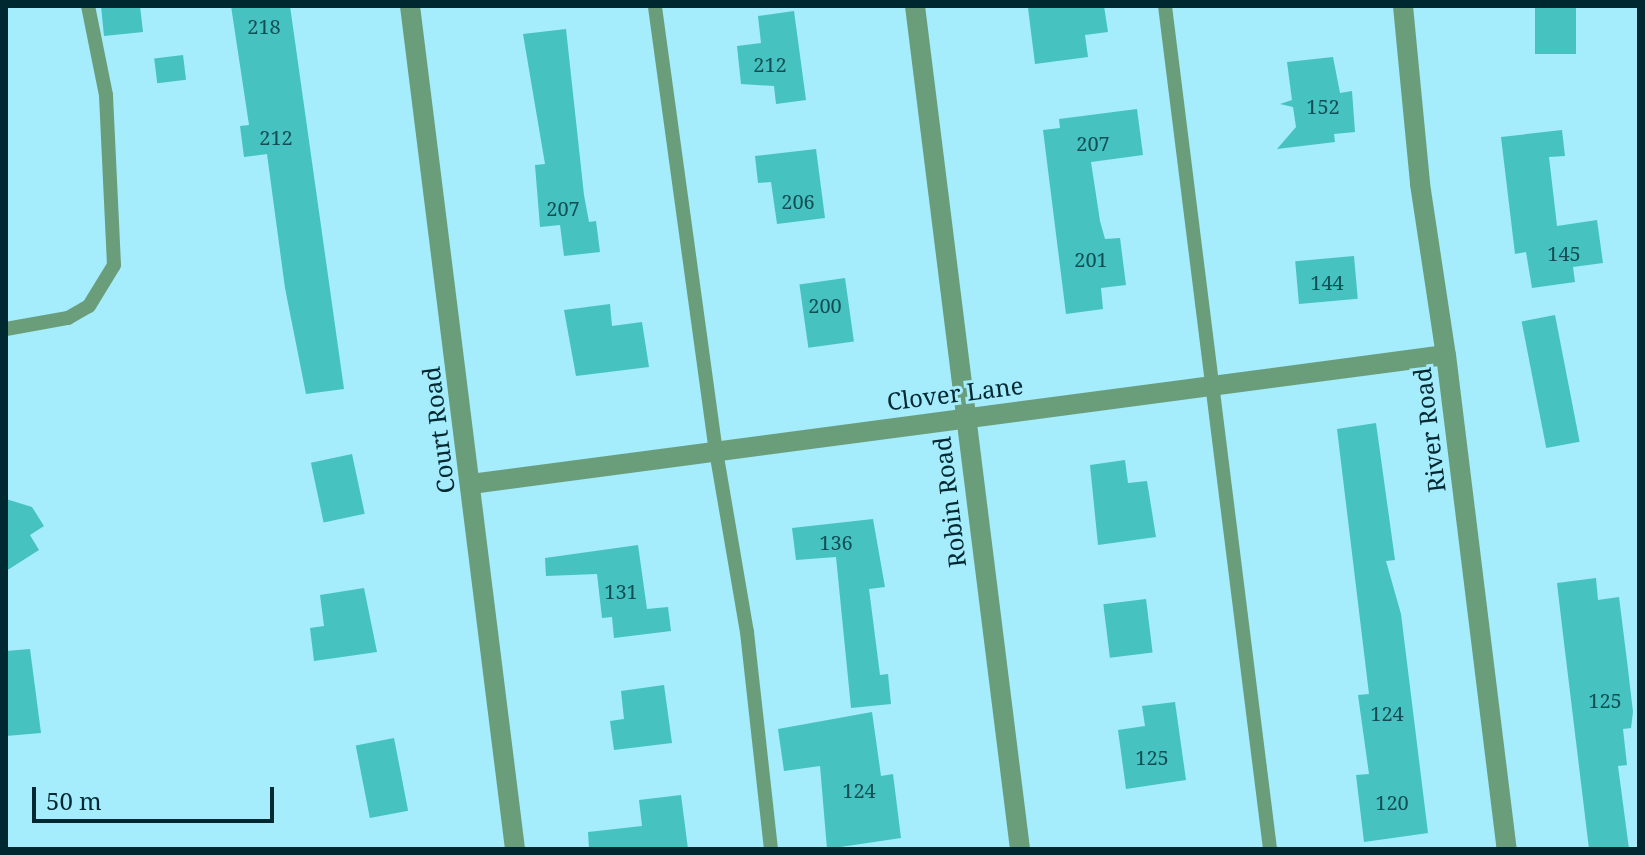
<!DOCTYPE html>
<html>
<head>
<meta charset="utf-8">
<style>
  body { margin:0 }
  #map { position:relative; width:1645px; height:855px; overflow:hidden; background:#a5ecfd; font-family:"Noto Serif",serif }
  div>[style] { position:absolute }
  .building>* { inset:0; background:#46c2c1; transform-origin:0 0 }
  .lane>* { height:14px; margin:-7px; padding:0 7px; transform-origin:7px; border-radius:7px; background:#6a9e7b }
  .street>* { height:20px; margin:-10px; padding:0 10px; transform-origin:10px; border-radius:10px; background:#6a9e7b }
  span { translate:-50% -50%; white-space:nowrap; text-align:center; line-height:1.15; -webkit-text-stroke:6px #a5ecfd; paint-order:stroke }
  .number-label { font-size:20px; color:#124e54 }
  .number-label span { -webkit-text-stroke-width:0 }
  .street-label { font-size:24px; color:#002830 }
  .frame { position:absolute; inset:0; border:8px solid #002830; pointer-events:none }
  .scale { position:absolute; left:32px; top:787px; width:242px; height:36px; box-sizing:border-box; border:4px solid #002830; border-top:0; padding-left:10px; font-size:24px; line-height:28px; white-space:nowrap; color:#002830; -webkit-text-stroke:6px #a5ecfd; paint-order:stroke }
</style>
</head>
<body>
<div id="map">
  <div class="building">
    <i style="clip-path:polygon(101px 6px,140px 6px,143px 32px,104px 36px)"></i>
    <i style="clip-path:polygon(231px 6px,290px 6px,344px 389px,306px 394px,285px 288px,267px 154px,244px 157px,240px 126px,249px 125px)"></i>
    <i style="clip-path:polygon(1042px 6px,1104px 6px,1108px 32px,1085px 35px,1088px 57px,1035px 64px,1028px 8px)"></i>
    <i style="left:1535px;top:6px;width:41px;height:48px"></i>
    <i style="clip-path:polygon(794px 11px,806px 100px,776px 104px,774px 86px,741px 84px,737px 46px,761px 43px,758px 16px)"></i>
    <i style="clip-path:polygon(566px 29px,584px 195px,589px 222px,596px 221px,600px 252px,564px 256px,560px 225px,540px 227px,535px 165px,545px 164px,523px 34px)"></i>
    <i style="left:183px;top:55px;width:25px;height:29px;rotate:83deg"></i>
    <i style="clip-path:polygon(1333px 57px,1340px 93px,1352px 91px,1355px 132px,1334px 134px,1335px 142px,1277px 149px,1296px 127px,1293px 107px,1280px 104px,1292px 100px,1287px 62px)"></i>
    <i style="clip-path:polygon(1137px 109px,1143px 155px,1091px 162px,1100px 221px,1105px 239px,1120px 238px,1126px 285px,1101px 288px,1103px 309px,1066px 314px,1043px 130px,1060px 128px,1059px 119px)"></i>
    <i style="clip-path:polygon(1562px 130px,1565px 156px,1549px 157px,1557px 226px,1597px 220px,1603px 263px,1573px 267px,1575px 282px,1532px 288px,1526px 252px,1515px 254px,1501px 137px)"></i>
    <i style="clip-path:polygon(816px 149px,825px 218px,777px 224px,771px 182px,758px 183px,755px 156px)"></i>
    <i style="left:1354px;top:256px;width:43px;height:59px;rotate:85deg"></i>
    <i style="left:845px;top:278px;width:64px;height:46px;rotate:82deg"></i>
    <i style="clip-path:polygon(610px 304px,612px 326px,642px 322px,649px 367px,576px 376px,564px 310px)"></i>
    <i style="left:1555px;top:315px;width:129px;height:34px;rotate:79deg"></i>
    <i style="clip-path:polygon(1376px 423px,1395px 560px,1386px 561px,1401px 614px,1428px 833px,1364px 842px,1356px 775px,1369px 774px,1358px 695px,1369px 694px,1337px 429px)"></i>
    <i style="left:352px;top:454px;width:61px;height:42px;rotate:78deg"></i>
    <i style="clip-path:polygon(1125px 460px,1128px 483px,1147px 481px,1156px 537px,1098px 545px,1090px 465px)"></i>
    <i style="clip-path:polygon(6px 499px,32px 507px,44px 526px,30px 535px,39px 550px,6px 571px)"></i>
    <i style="clip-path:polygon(873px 519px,885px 587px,869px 589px,880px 675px,888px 674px,891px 704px,851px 708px,836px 557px,796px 560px,792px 528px)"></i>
    <i style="clip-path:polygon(638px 545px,647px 609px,668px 607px,671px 631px,614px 638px,612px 617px,602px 618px,597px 574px,546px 576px,545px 558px)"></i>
    <i style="clip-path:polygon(1596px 578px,1598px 600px,1619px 597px,1627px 661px,1633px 712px,1631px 728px,1623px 729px,1627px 765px,1618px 766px,1629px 849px,1589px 849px,1562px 626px,1557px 583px)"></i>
    <i style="clip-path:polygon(364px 588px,377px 652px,314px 661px,310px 628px,324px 626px,320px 595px)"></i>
    <i style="left:1146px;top:599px;width:54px;height:43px;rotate:83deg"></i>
    <i style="clip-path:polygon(30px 649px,41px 733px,6px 736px,6px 651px)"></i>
    <i style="clip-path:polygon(664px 685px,672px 743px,614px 750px,610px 721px,624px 719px,621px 691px)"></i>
    <i style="clip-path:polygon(1175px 702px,1186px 780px,1126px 789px,1118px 730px,1145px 726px,1142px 706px)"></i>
    <i style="clip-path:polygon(872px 712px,881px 776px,893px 774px,901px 838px,827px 849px,820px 766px,784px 771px,778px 729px)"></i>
    <i style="left:394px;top:738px;width:74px;height:39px;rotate:79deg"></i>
    <i style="clip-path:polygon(681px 795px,688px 849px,589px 849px,588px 832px,642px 826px,639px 800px)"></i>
  </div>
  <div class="lane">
    <i style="left:1165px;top:6px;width:850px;rotate:82.9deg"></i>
    <i style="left:655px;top:7px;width:448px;rotate:82.2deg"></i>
    <i style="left:716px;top:451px;width:184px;rotate:80.3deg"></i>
    <i style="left:747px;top:632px;width:218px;rotate:83.7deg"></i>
    <i style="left:6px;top:329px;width:63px;rotate:-10.1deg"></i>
    <i style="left:68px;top:318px;width:24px;rotate:-30deg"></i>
    <i style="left:89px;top:306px;width:48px;rotate:-58.6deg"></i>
    <i style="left:114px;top:265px;width:170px;rotate:-92.7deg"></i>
    <i style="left:106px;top:95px;width:91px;rotate:-101.4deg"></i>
  </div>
  <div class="street">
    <i style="left:410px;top:6px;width:850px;rotate:82.9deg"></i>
    <i style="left:915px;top:6px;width:850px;rotate:82.9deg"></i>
    <i style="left:1403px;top:6px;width:179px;rotate:84.5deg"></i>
    <i style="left:1420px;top:184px;width:173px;rotate:81.4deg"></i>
    <i style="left:1446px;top:355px;width:498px;rotate:83deg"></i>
    <i style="left:471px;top:484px;width:983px;rotate:-7.54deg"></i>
  </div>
  <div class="number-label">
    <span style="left:264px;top:26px">218</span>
    <span style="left:770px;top:64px">212</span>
    <span style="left:1323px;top:106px">152</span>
    <span style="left:276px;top:137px">212</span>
    <span style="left:1093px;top:143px">207</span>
    <span style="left:798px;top:201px">206</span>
    <span style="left:563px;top:208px">207</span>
    <span style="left:1564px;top:253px">145</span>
    <span style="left:1091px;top:259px">201</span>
    <span style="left:1327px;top:282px">144</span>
    <span style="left:825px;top:305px">200</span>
    <span style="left:836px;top:542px">136</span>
    <span style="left:621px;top:591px">131</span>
    <span style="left:1605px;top:700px">125</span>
    <span style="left:1387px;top:713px">124</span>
    <span style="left:1152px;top:757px">125</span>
    <span style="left:859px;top:790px">124</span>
    <span style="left:1392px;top:802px">120</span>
  </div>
  <div class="street-label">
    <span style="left:955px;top:393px;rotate:-7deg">Clover Lane</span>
    <span style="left:438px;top:430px;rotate:-97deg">Court Road</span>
    <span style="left:1429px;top:430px;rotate:-97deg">River Road</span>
    <span style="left:949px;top:502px;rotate:-97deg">Robin Road</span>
  </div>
  <div class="frame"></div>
  <div class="scale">50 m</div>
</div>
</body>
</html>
